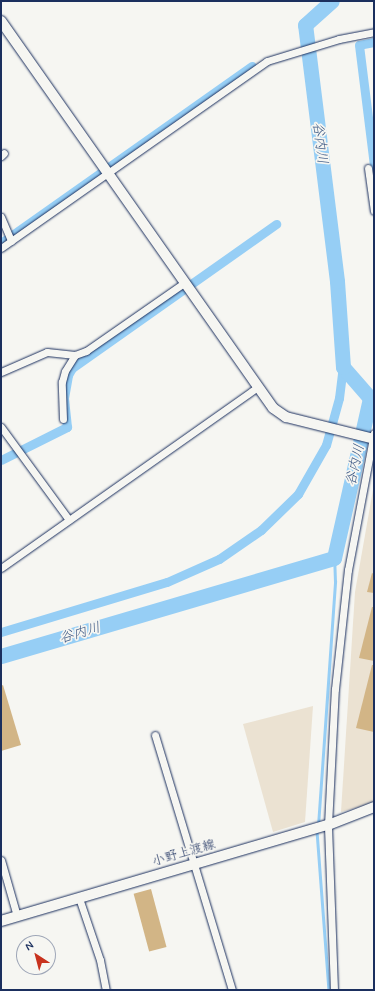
<!DOCTYPE html>
<html>
<head>
<meta charset="utf-8">
<style>
  body { margin:0 }
  #map { position:relative; width:375px; height:991px; overflow:hidden; background:#f6f6f2; font-family:Mynerve,"Klee One",sans-serif }
  div>[style] { position:absolute }
  .built>* { inset:0; background:#ebe2d2 }
  .stream>* { height:2.5px; margin:-1.25px; padding:0 1.25px; transform-origin:1.25px; border-radius:1.25px; background:#96cef5 }
  .canal>* { height:9px; margin:-4.5px; padding:0 4.5px; transform-origin:4.5px; border-radius:4.5px; background:#96cef5 }
  .river>* { height:15px; margin:-7.5px; padding:0 7.5px; transform-origin:7.5px; border-radius:7.5px; background:#96cef5 }
  .building>* { inset:0; background:#d2b586; transform-origin:0 0 }
  .roads { filter:drop-shadow(0 0 1px #1b2f5e) drop-shadow(0 0 1px #1b2f5e) }
  .street>* { height:7px; margin:-3.5px; padding:0 3.5px; transform-origin:3.5px; border-radius:3.5px; background:#f6f6f2 }
  .secondary>* { height:10px; margin:-5px; padding:0 5px; transform-origin:5px; border-radius:5px; background:#f6f6f2 }
  span { translate:-50% -50%; white-space:nowrap; text-align:center; line-height:1.15; -webkit-text-stroke:3.5px #f6f6f2; paint-order:stroke }
  .street-label { font-size:13px; color:#1b2f5e }
  .water-label { font-size:14px; color:#3a5784; font-style:italic }
  .frame { position:absolute; inset:0; border:2px solid #1b2f5e; pointer-events:none }
  .north { position:absolute; left:16px; top:935px; width:40px; height:40px; box-sizing:border-box; background:#f6f6f2; border:1px solid #9ea6b7; border-radius:50%; rotate:324deg; font-size:11px; font-weight:700; line-height:16px; text-align:center; color:#1b2f5e }
  .north::after { content:''; display:block; margin:auto; width:14px; height:18px; background:#c8321e; clip-path:polygon(50% 0,100% 100%,50% 72%,0 100%) }
</style>
</head>
<body>
<div id="map">
  <div class="built">
    <i style="clip-path:polygon(374px 484px,374px 803px,341px 812px,355px 592px)"></i>
    <i style="clip-path:polygon(313px 706px,305px 822px,273px 832px,243px 724px)"></i>
  </div>
  <div class="stream">
    <i style="left:318px;top:826px;width:245px;rotate:-86deg"></i>
    <i style="left:335px;top:582px;width:24px;rotate:-92deg"></i>
    <i style="left:317px;top:831px;width:159px;rotate:85.7deg"></i>
  </div>
  <div class="canal">
    <i style="left:374px;top:42px;width:15px;rotate:169deg"></i>
    <i style="left:359px;top:45px;width:122px;rotate:82.9deg"></i>
    <i style="left:1px;top:243px;width:307px;rotate:-35.2deg"></i>
    <i style="left:1px;top:460px;width:74px;rotate:-26.6deg"></i>
    <i style="left:67px;top:427px;width:29px;rotate:-96deg"></i>
    <i style="left:64px;top:398px;width:23px;rotate:-80deg"></i>
    <i style="left:68px;top:375px;width:8px;rotate:-60deg"></i>
    <i style="left:72px;top:368px;width:250px;rotate:-35.2deg"></i>
    <i style="left:1px;top:632px;width:173px;rotate:-16.8deg"></i>
    <i style="left:167px;top:582px;width:57px;rotate:-23.9deg"></i>
    <i style="left:219px;top:559px;width:51px;rotate:-34.6deg"></i>
    <i style="left:261px;top:530px;width:52px;rotate:-44.2deg"></i>
    <i style="left:298px;top:494px;width:56px;rotate:-60.3deg"></i>
    <i style="left:326px;top:445px;width:49px;rotate:-74.5deg"></i>
    <i style="left:339px;top:398px;width:31px;rotate:-83deg"></i>
  </div>
  <div class="river">
    <i style="left:1px;top:656px;width:347px;rotate:-16.4deg"></i>
    <i style="left:334px;top:558px;width:164px;rotate:-77.3deg"></i>
    <i style="left:370px;top:398px;width:41px;rotate:-131.1deg"></i>
    <i style="left:343px;top:367px;width:86px;rotate:-94deg"></i>
    <i style="left:337px;top:281px;width:258px;rotate:-97.1deg"></i>
    <i style="left:305px;top:25px;width:36px;rotate:-42deg"></i>
  </div>
  <div class="building">
    <i style="clip-path:polygon(372px 573px,374px 574px,374px 593px,367px 592px)"></i>
    <i style="clip-path:polygon(372px 607px,374px 607px,374px 661px,359px 658px)"></i>
    <i style="clip-path:polygon(372px 665px,374px 665px,374px 732px,356px 728px)"></i>
    <i style="clip-path:polygon(3px 685px,21px 745px,1px 751px,1px 686px)"></i>
    <i style="left:151px;top:889px;width:60px;height:18px;rotate:75deg"></i>
  </div>
  <div class="roads">
    <div class="street">
      <i style="left:1px;top:156px;width:4px;rotate:-45deg"></i>
      <i style="left:368px;top:168px;width:43px;rotate:82.1deg"></i>
      <i style="left:1px;top:217px;width:26px;rotate:67deg"></i>
      <i style="left:1px;top:248px;width:325px;rotate:-35.1deg"></i>
      <i style="left:267px;top:61px;width:75px;rotate:-17deg"></i>
      <i style="left:339px;top:39px;width:36px;rotate:-11deg"></i>
      <i style="left:1px;top:372px;width:50px;rotate:-23.5deg"></i>
      <i style="left:47px;top:352px;width:28px;rotate:6deg"></i>
      <i style="left:75px;top:355px;width:12px;rotate:-20deg"></i>
      <i style="left:86px;top:351px;width:119px;rotate:-34.8deg"></i>
      <i style="left:63px;top:419px;width:37px;rotate:-92deg"></i>
      <i style="left:62px;top:382px;width:11px;rotate:-75deg"></i>
      <i style="left:65px;top:371px;width:19px;rotate:-58deg"></i>
      <i style="left:1px;top:427px;width:115px;rotate:53.8deg"></i>
      <i style="left:1px;top:568px;width:314px;rotate:-35.2deg"></i>
      <i style="left:155px;top:735px;width:266px;rotate:73.2deg"></i>
      <i style="left:1px;top:860px;width:58px;rotate:74.1deg"></i>
      <i style="left:79px;top:898px;width:65px;rotate:71.3deg"></i>
      <i style="left:100px;top:960px;width:31px;rotate:79deg"></i>
      <i style="left:334px;top:990px;width:165px;rotate:-92.1deg"></i>
      <i style="left:328px;top:825px;width:136px;rotate:-87.1deg"></i>
      <i style="left:335px;top:689px;width:120px;rotate:-83.8deg"></i>
      <i style="left:348px;top:570px;width:139px;rotate:-79.3deg"></i>
    </div>
    <div class="secondary">
      <i style="left:1px;top:21px;width:473px;rotate:54.9deg"></i>
      <i style="left:273px;top:408px;width:16px;rotate:35deg"></i>
      <i style="left:286px;top:417px;width:91px;rotate:14deg"></i>
      <i style="left:1px;top:921px;width:341px;rotate:-16.4deg"></i>
      <i style="left:328px;top:825px;width:49px;rotate:-21.4deg"></i>
    </div>
  </div>
  <div class="street-label">
    <span style="left:184px;top:854px;rotate:-16deg">小野上渡線</span>
  </div>
  <div class="water-label">
    <span style="left:320px;top:143px;rotate:83deg">谷内川</span>
    <span style="left:355px;top:465px;rotate:-77deg">谷内川</span>
    <span style="left:80px;top:633px;rotate:-16deg">谷内川</span>
  </div>
  <div class="frame"></div>
  <div class="north">N</div>
</div>
</body>
</html>
